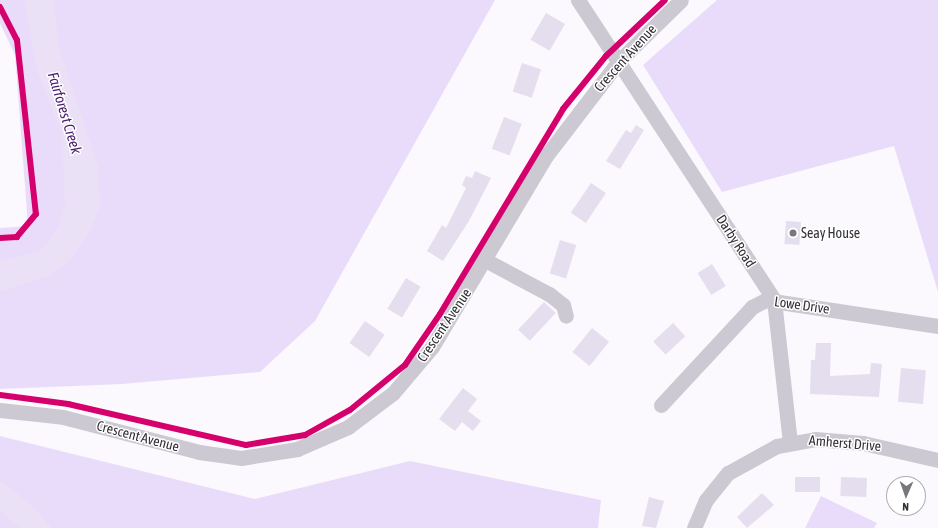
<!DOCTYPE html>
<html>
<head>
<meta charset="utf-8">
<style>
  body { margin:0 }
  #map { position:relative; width:938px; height:528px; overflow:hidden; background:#fbf9fd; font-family:"Asap Condensed",sans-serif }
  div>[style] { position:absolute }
  .green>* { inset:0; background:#e9dcfa }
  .water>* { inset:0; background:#eae1f7 }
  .building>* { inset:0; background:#e5deee; transform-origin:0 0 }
  .minor>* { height:15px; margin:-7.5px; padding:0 7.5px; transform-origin:7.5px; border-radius:7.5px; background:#cdc9d3 }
  .cycleway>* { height:6px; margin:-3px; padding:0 3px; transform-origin:3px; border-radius:3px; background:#d6006c }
  .dots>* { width:11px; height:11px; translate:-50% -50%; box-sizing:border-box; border:2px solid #fff; border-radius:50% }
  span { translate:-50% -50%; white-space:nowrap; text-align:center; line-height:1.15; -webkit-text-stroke:3px #fff; paint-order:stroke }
  .street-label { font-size:14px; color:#343137 }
  .poi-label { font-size:14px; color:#343137 }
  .left { translate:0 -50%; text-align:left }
  .water-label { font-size:15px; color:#481d70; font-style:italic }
  .north { position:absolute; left:886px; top:476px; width:40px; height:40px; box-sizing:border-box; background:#fff; border:1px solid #aeadaf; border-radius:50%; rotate:182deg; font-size:11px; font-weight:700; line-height:16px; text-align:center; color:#343137 }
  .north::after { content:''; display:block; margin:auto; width:14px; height:18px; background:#7a777c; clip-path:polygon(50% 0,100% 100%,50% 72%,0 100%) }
</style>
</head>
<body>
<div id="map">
  <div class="green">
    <i style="clip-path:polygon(0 0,495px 0,315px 321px,260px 372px,122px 384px,0 389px,0 228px,28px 226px,15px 55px,0 23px)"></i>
    <i style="clip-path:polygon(717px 0,938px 0,938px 292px,894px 146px,722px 192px,643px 65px)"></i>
    <i style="clip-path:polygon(0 436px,255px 499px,410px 461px,601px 500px,598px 528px,0 528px)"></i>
    <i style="clip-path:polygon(821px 496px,877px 523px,874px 528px,805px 528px)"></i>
  </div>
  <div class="water">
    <i style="clip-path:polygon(25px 0,54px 0,58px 44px,98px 167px,100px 205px,91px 229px,70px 260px,51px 275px,0 292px,0 262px,40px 250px,58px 229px,65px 204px,62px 133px,37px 70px)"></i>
    <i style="clip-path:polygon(0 480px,37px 510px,51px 528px,20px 528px,0 511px)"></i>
  </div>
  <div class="building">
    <i style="left:546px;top:13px;width:22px;height:31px;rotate:30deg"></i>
    <i style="left:522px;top:63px;width:20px;height:30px;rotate:18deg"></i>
    <i style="left:504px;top:117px;width:19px;height:34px;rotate:21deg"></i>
    <i style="clip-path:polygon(636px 125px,644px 130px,620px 169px,606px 161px,626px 130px,631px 133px)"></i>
    <i style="clip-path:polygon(475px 171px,491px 178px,469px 221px,443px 261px,427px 251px,442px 225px,446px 228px,466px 188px,462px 185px,466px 176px,472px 178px)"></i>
    <i style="left:591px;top:183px;width:18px;height:36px;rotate:34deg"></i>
    <i style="left:786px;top:221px;width:15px;height:23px;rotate:4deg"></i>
    <i style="left:560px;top:240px;width:17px;height:35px;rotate:17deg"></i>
    <i style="left:712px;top:264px;width:26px;height:17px;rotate:58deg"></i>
    <i style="left:406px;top:278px;width:17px;height:36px;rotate:31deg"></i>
    <i style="left:544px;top:302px;width:16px;height:38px;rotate:43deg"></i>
    <i style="left:365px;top:321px;width:24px;height:27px;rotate:35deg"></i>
    <i style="left:673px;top:323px;width:18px;height:27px;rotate:47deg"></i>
    <i style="left:592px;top:328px;width:22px;height:31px;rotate:39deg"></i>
    <i style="clip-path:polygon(816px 343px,831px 343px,830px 376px,870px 374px,871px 363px,882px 364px,879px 397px,810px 394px,811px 360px,815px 360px)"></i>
    <i style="left:901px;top:368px;width:25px;height:34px;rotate:5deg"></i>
    <i style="clip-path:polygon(463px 388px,477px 399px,468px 411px,481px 421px,473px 431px,462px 422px,455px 431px,439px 419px)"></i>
    <i style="left:795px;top:477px;width:25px;height:15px"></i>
    <i style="left:841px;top:477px;width:26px;height:19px;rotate:2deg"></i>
    <i style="clip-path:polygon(762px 493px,774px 505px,747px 528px,737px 517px)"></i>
    <i style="clip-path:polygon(649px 497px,664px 501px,656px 528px,642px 526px)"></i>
  </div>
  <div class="minor">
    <i style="left:578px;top:0;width:358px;rotate:56.8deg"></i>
    <i style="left:774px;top:300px;width:144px;rotate:83.6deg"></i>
    <i style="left:485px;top:260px;width:72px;rotate:28deg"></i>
    <i style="left:549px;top:294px;width:18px;rotate:38deg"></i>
    <i style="left:563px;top:305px;width:11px;rotate:75deg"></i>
    <i style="left:661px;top:405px;width:134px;rotate:-47.1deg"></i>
    <i style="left:752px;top:307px;width:16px;rotate:-27deg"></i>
    <i style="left:766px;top:300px;width:174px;rotate:8.6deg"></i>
    <i style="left:0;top:410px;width:63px;rotate:6.3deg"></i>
    <i style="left:63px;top:417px;width:140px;rotate:14.4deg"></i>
    <i style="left:199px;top:452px;width:42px;rotate:8.1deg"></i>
    <i style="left:241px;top:458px;width:57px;rotate:-9.1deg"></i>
    <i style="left:297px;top:449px;width:56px;rotate:-23.3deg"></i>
    <i style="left:348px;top:427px;width:56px;rotate:-37.1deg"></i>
    <i style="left:393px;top:393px;width:60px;rotate:-49.7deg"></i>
    <i style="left:432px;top:347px;width:222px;rotate:-59.2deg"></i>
    <i style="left:546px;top:156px;width:118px;rotate:-52.5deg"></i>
    <i style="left:618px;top:62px;width:88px;rotate:-44.5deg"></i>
    <i style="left:694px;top:528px;width:30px;rotate:-67deg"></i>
    <i style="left:706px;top:500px;width:35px;rotate:-51deg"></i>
    <i style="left:728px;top:473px;width:56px;rotate:-28.9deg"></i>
    <i style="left:777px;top:446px;width:39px;rotate:-10deg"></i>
    <i style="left:815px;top:439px;width:48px;rotate:4.8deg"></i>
    <i style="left:863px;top:443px;width:77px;rotate:12.8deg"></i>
  </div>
  <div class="cycleway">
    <i style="left:0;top:7px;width:37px;rotate:63deg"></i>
    <i style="left:17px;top:40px;width:175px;rotate:83.8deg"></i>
    <i style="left:36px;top:214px;width:30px;rotate:130deg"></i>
    <i style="left:17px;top:237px;width:17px;rotate:177deg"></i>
    <i style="left:0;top:395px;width:69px;rotate:7.5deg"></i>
    <i style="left:68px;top:404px;width:183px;rotate:13deg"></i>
    <i style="left:246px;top:445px;width:60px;rotate:-9.6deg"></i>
    <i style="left:305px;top:435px;width:51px;rotate:-29.1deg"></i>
    <i style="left:350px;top:410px;width:71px;rotate:-39.3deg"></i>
    <i style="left:405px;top:365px;width:62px;rotate:-55.5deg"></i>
    <i style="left:440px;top:314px;width:239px;rotate:-59deg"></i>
    <i style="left:563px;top:109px;width:68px;rotate:-50.9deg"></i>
    <i style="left:606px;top:56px;width:81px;rotate:-43.5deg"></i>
  </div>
  <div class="dots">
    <i style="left:793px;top:233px;background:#7a777c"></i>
  </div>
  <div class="street-label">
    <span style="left:625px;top:58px;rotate:-48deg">Crescent Avenue</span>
    <span style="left:736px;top:241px;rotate:57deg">Darby Road</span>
    <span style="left:802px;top:305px;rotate:8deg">Lowe Drive</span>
    <span style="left:444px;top:325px;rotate:-56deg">Crescent Avenue</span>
    <span style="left:138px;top:436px;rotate:15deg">Crescent Avenue</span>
    <span style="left:845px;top:443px;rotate:5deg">Amherst Drive</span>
  </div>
  <div class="poi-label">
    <span class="left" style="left:801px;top:233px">Seay House</span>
  </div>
  <div class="water-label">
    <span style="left:65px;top:113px;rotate:73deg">Fairforest Creek</span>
  </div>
  <div class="north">N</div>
</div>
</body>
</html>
